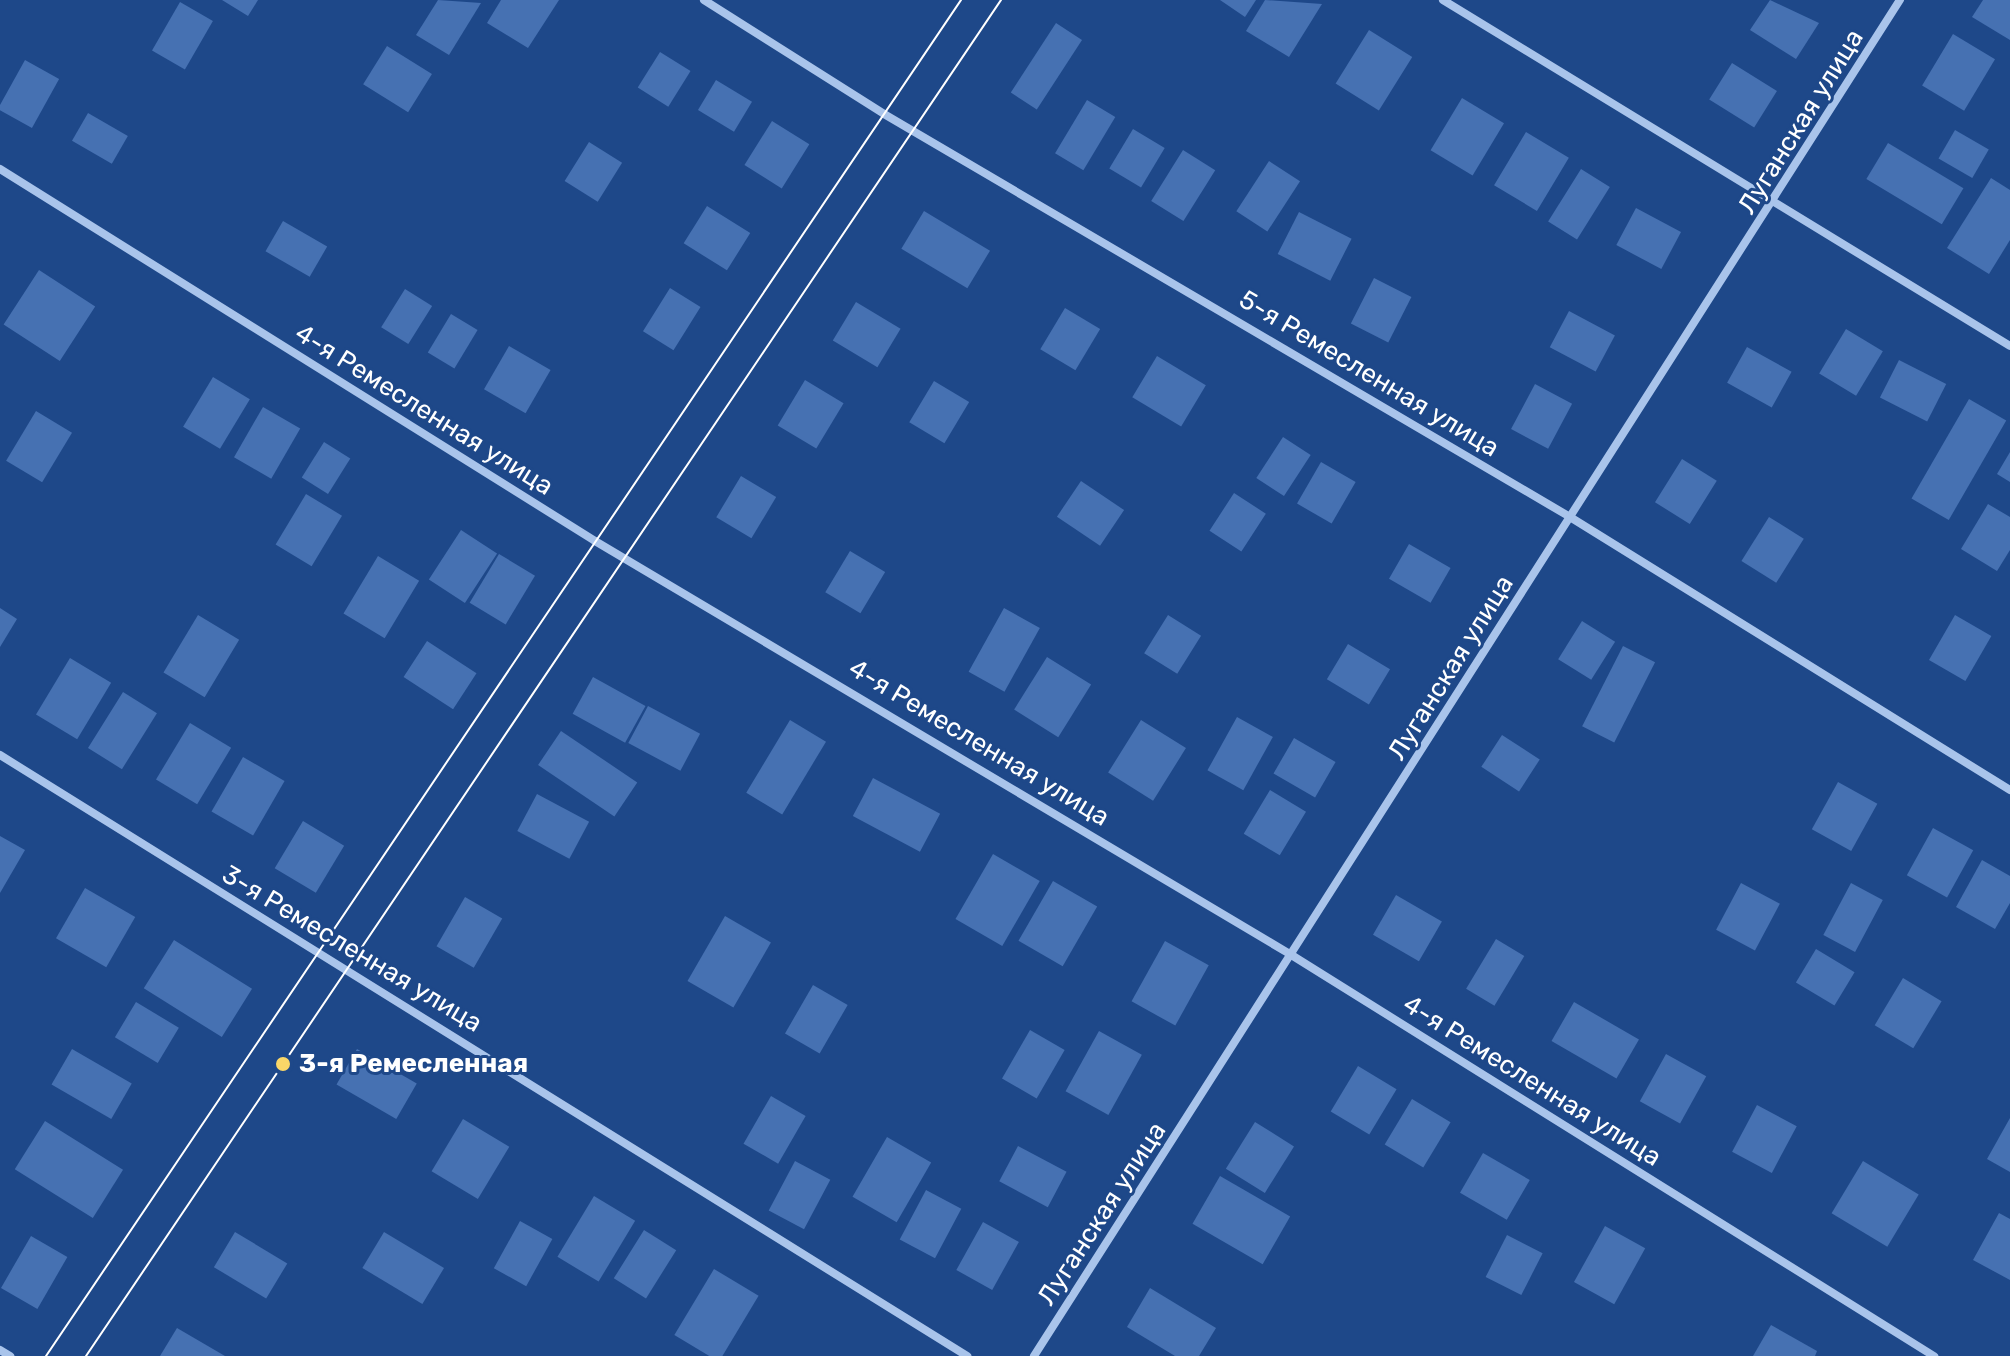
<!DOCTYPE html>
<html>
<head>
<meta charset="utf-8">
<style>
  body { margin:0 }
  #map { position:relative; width:2010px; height:1356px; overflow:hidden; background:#1e4889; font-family:Rubik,sans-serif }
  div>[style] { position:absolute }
  .building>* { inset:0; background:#4671b2; transform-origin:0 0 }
  .street>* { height:8px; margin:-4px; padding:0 4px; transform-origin:4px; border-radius:4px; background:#a9c4eb }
  .tram>* { height:2px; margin:-1px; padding:0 1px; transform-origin:1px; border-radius:1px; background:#fff }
  .dots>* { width:22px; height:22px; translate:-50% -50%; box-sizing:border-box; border:4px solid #1e4889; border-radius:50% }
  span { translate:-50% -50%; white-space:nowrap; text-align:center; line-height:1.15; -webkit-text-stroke:6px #1e4889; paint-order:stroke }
  .street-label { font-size:26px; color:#fff }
  .poi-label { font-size:26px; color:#fff; font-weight:700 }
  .left { translate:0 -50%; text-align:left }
</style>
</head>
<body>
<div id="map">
  <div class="building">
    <i style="clip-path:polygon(222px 0,258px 0,248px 16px)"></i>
    <i style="clip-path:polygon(438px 0,481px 3px,449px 55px,416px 35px)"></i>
    <i style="clip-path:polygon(501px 0,559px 0,528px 48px,487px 23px)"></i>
    <i style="clip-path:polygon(1220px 0,1256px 0,1245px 17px)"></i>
    <i style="clip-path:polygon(1265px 0,1322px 4px,1289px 57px,1246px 31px)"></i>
    <i style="clip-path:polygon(1770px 0,1819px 23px,1796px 59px,1750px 30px)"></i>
    <i style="clip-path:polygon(1983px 0,2010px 0,2010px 40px,1972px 17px)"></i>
    <i style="left:180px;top:2px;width:38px;height:56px;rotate:30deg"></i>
    <i style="left:1056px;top:23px;width:31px;height:83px;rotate:33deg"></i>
    <i style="left:1369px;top:30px;width:51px;height:63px;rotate:32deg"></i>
    <i style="left:1953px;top:34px;width:49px;height:60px;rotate:31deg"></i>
    <i style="left:387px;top:46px;width:53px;height:45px;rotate:32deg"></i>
    <i style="left:660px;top:52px;width:36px;height:42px;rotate:32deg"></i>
    <i style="left:25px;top:60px;width:39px;height:56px;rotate:29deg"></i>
    <i style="left:1732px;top:63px;width:53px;height:43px;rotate:32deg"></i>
    <i style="left:716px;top:80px;width:42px;height:35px;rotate:31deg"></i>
    <i style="left:1462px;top:98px;width:49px;height:61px;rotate:31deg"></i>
    <i style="left:1087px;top:100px;width:33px;height:62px;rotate:31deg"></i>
    <i style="left:88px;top:113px;width:46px;height:32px;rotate:30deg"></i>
    <i style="left:772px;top:121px;width:44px;height:52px;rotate:32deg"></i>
    <i style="left:1133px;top:129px;width:37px;height:46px;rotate:31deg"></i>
    <i style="left:1955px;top:130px;width:39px;height:33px;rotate:30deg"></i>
    <i style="left:1526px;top:132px;width:50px;height:62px;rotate:31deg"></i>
    <i style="left:589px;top:142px;width:39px;height:46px;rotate:32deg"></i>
    <i style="left:1888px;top:143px;width:88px;height:42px;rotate:31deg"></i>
    <i style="left:1183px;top:150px;width:38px;height:60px;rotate:32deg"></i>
    <i style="left:1269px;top:161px;width:37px;height:60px;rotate:33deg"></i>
    <i style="left:1581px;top:169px;width:34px;height:62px;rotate:32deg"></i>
    <i style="clip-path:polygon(1991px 178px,2010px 190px,2010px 240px,1989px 274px,1947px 248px)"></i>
    <i style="left:707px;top:206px;width:51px;height:44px;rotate:32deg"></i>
    <i style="left:1636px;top:208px;width:51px;height:42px;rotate:28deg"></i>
    <i style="left:924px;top:211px;width:77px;height:44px;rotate:31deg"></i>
    <i style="left:1299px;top:212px;width:59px;height:47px;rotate:27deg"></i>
    <i style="left:283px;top:221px;width:51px;height:35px;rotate:30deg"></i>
    <i style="left:39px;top:270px;width:67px;height:65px;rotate:33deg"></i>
    <i style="left:1374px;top:278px;width:42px;height:51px;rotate:27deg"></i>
    <i style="left:670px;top:288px;width:36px;height:51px;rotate:32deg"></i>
    <i style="left:405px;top:289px;width:32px;height:45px;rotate:32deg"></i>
    <i style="left:856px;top:302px;width:52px;height:45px;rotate:31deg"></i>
    <i style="left:1065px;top:308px;width:41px;height:48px;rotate:31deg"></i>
    <i style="left:1569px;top:311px;width:52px;height:41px;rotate:28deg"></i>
    <i style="left:451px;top:314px;width:31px;height:45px;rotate:31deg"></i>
    <i style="left:1846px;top:329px;width:43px;height:52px;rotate:31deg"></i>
    <i style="left:509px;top:346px;width:48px;height:50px;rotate:30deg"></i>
    <i style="left:1747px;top:347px;width:51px;height:41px;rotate:29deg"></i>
    <i style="left:1157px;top:356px;width:57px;height:48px;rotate:31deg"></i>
    <i style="left:1899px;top:360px;width:53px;height:42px;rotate:27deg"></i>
    <i style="left:213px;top:377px;width:43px;height:58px;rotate:31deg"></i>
    <i style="left:805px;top:380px;width:45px;height:53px;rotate:31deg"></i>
    <i style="left:934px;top:381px;width:41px;height:48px;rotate:31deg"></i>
    <i style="left:1535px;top:384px;width:42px;height:51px;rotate:28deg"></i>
    <i style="left:1969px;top:399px;width:43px;height:115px;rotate:30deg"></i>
    <i style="left:263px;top:407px;width:43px;height:58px;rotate:30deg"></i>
    <i style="left:36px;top:411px;width:42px;height:58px;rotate:31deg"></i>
    <i style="left:1283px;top:437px;width:33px;height:49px;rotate:33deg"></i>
    <i style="left:324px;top:442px;width:31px;height:42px;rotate:32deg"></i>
    <i style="clip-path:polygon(2010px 452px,2010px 482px,1997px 474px)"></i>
    <i style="left:1682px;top:459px;width:41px;height:51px;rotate:32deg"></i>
    <i style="left:1321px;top:462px;width:40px;height:48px;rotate:30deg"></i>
    <i style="left:741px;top:476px;width:41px;height:48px;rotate:31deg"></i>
    <i style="left:1081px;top:481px;width:52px;height:43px;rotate:34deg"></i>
    <i style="left:1234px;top:493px;width:38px;height:45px;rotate:33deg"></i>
    <i style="left:306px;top:494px;width:42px;height:59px;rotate:31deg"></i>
    <i style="clip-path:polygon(1988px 504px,2010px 517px,2010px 550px,1997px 571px,1961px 549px)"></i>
    <i style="left:1769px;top:517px;width:41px;height:52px;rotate:32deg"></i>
    <i style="left:461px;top:530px;width:43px;height:59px;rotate:33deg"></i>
    <i style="left:1409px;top:544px;width:48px;height:40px;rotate:30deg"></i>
    <i style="left:850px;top:551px;width:41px;height:48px;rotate:31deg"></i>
    <i style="left:499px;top:554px;width:42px;height:57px;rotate:31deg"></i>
    <i style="left:378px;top:556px;width:48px;height:67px;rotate:31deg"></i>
    <i style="clip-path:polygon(0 608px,17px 619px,0 647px)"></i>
    <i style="left:1004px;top:608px;width:41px;height:73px;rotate:29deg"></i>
    <i style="left:198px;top:615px;width:48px;height:67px;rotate:31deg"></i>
    <i style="left:1168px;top:615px;width:39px;height:45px;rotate:32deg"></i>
    <i style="left:1955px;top:615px;width:42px;height:52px;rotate:30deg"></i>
    <i style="left:1582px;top:621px;width:39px;height:45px;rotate:32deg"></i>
    <i style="left:427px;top:641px;width:59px;height:43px;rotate:33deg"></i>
    <i style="left:1348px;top:644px;width:49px;height:41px;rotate:31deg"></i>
    <i style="left:1623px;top:646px;width:36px;height:90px;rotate:27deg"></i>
    <i style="left:1047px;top:657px;width:52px;height:62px;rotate:32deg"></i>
    <i style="left:70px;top:658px;width:48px;height:66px;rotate:31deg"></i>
    <i style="left:593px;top:677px;width:60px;height:42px;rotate:29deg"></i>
    <i style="left:123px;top:692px;width:40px;height:66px;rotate:32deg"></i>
    <i style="left:648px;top:706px;width:59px;height:42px;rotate:28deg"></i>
    <i style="left:1237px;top:717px;width:41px;height:61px;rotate:29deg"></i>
    <i style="left:790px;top:720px;width:42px;height:85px;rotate:31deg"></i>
    <i style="left:1141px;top:720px;width:53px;height:62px;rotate:32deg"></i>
    <i style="left:190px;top:723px;width:48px;height:66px;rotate:31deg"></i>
    <i style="left:561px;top:731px;width:92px;height:41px;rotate:34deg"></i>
    <i style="left:1502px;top:735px;width:45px;height:38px;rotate:33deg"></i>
    <i style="left:1294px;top:738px;width:48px;height:41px;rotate:30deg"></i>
    <i style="left:243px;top:757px;width:48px;height:63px;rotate:30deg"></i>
    <i style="left:873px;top:778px;width:76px;height:43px;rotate:28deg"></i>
    <i style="left:1838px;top:782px;width:45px;height:54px;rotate:29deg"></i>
    <i style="left:1270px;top:790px;width:42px;height:51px;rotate:31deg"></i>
    <i style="left:537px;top:794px;width:59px;height:42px;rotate:28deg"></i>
    <i style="left:303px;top:821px;width:48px;height:55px;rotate:31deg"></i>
    <i style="left:1933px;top:828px;width:46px;height:54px;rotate:29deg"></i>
    <i style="clip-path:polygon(0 836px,25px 850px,0 893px)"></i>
    <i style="left:993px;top:854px;width:54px;height:75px;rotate:30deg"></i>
    <i style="clip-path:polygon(1982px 860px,2010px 876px,2010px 903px,1995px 929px,1956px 907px)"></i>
    <i style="left:1053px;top:881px;width:51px;height:69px;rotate:30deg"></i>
    <i style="left:1741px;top:883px;width:44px;height:53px;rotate:28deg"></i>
    <i style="left:1851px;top:883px;width:36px;height:59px;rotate:28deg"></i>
    <i style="left:85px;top:888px;width:58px;height:58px;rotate:30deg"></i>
    <i style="left:1396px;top:895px;width:53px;height:46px;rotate:30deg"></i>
    <i style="left:465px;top:897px;width:43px;height:57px;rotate:30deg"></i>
    <i style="left:725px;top:916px;width:53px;height:75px;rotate:30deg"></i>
    <i style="left:1496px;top:939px;width:33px;height:58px;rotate:31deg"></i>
    <i style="left:174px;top:940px;width:92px;height:57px;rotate:32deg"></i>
    <i style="left:1165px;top:941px;width:50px;height:69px;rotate:29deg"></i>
    <i style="left:1816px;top:949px;width:45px;height:39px;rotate:31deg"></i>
    <i style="left:1903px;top:978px;width:45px;height:55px;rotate:31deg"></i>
    <i style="left:813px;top:985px;width:40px;height:56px;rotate:30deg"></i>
    <i style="left:136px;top:1002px;width:50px;height:41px;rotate:31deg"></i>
    <i style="left:1574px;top:1002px;width:75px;height:45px;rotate:30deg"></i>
    <i style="left:1030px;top:1030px;width:40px;height:56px;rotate:30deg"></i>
    <i style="left:1099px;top:1031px;width:49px;height:69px;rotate:29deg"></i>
    <i style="left:72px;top:1049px;width:69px;height:41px;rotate:30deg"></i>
    <i style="left:357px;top:1049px;width:69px;height:41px;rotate:30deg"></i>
    <i style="left:1666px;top:1054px;width:46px;height:54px;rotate:29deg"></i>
    <i style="left:1358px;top:1066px;width:45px;height:53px;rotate:31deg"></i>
    <i style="left:771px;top:1096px;width:40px;height:55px;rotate:30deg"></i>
    <i style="left:1412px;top:1099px;width:45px;height:53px;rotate:31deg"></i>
    <i style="left:1757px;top:1105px;width:45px;height:53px;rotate:28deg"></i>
    <i style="clip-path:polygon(2010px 1118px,2010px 1172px,1987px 1159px)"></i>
    <i style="left:463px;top:1119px;width:54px;height:61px;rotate:31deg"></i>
    <i style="left:45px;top:1121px;width:92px;height:57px;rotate:32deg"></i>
    <i style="left:1255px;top:1122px;width:46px;height:55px;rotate:32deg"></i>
    <i style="left:887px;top:1137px;width:51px;height:69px;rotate:30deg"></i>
    <i style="left:1018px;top:1146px;width:55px;height:40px;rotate:28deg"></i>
    <i style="left:1483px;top:1153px;width:54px;height:46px;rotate:30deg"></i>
    <i style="left:795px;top:1161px;width:40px;height:56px;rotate:28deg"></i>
    <i style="left:1863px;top:1161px;width:65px;height:61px;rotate:31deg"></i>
    <i style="left:1220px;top:1176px;width:81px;height:55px;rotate:30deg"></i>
    <i style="left:926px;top:1190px;width:40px;height:56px;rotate:28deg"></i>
    <i style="left:594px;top:1196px;width:48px;height:71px;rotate:31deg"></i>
    <i style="clip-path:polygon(1999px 1213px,2010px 1219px,2010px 1280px,1973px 1260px)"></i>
    <i style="left:520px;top:1221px;width:37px;height:54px;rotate:29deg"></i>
    <i style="left:983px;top:1222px;width:41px;height:55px;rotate:29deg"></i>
    <i style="left:1605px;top:1226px;width:46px;height:64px;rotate:29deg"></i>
    <i style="left:644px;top:1230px;width:38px;height:57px;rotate:32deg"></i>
    <i style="left:235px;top:1232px;width:61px;height:41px;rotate:31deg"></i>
    <i style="left:384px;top:1232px;width:70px;height:42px;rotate:31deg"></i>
    <i style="left:1507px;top:1235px;width:40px;height:47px;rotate:27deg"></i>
    <i style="left:31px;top:1236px;width:42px;height:60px;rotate:30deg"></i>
    <i style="left:714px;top:1269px;width:52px;height:77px;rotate:31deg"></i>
    <i style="clip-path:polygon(1150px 1288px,1216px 1328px,1199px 1356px,1175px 1356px,1127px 1327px)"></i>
    <i style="clip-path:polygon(1771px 1325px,1817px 1351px,1815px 1356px,1753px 1356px)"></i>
    <i style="clip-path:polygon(177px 1328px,225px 1356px,160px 1356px)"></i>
  </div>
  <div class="street">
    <i style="left:704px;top:0;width:213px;rotate:32.3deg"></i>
    <i style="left:884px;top:114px;width:796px;rotate:30.43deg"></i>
    <i style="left:1570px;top:517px;width:518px;rotate:31.82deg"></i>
    <i style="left:1443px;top:0;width:664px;rotate:31.39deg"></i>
    <i style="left:0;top:169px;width:702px;rotate:32.01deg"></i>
    <i style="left:595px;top:541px;width:812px;rotate:30.73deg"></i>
    <i style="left:1293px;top:956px;width:756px;rotate:31.97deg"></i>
    <i style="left:0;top:755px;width:1139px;rotate:31.86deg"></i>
    <i style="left:0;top:1350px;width:12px;rotate:31deg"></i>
    <i style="left:1034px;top:1356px;width:1609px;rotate:-57.44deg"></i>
  </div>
  <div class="tram">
    <i style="left:46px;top:1356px;width:1636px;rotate:-55.99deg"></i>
    <i style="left:86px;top:1356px;width:1636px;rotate:-55.99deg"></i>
  </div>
  <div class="dots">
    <i style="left:283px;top:1064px;background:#fad768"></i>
  </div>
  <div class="street-label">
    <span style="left:1801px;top:122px;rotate:-58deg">Луганская улица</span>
    <span style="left:1369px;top:374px;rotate:31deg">5-я Ремесленная улица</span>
    <span style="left:424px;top:410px;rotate:32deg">4-я Ремесленная улица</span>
    <span style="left:1451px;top:668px;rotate:-58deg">Луганская улица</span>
    <span style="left:979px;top:743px;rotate:31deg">4-я Ремесленная улица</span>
    <span style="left:352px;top:949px;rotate:31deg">3-я Ремесленная улица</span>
    <span style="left:1532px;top:1081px;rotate:32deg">4-я Ремесленная улица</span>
    <span style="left:1102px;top:1214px;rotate:-57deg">Луганская улица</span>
  </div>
  <div class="poi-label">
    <span class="left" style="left:299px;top:1064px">3-я Ремесленная</span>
  </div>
</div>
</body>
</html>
